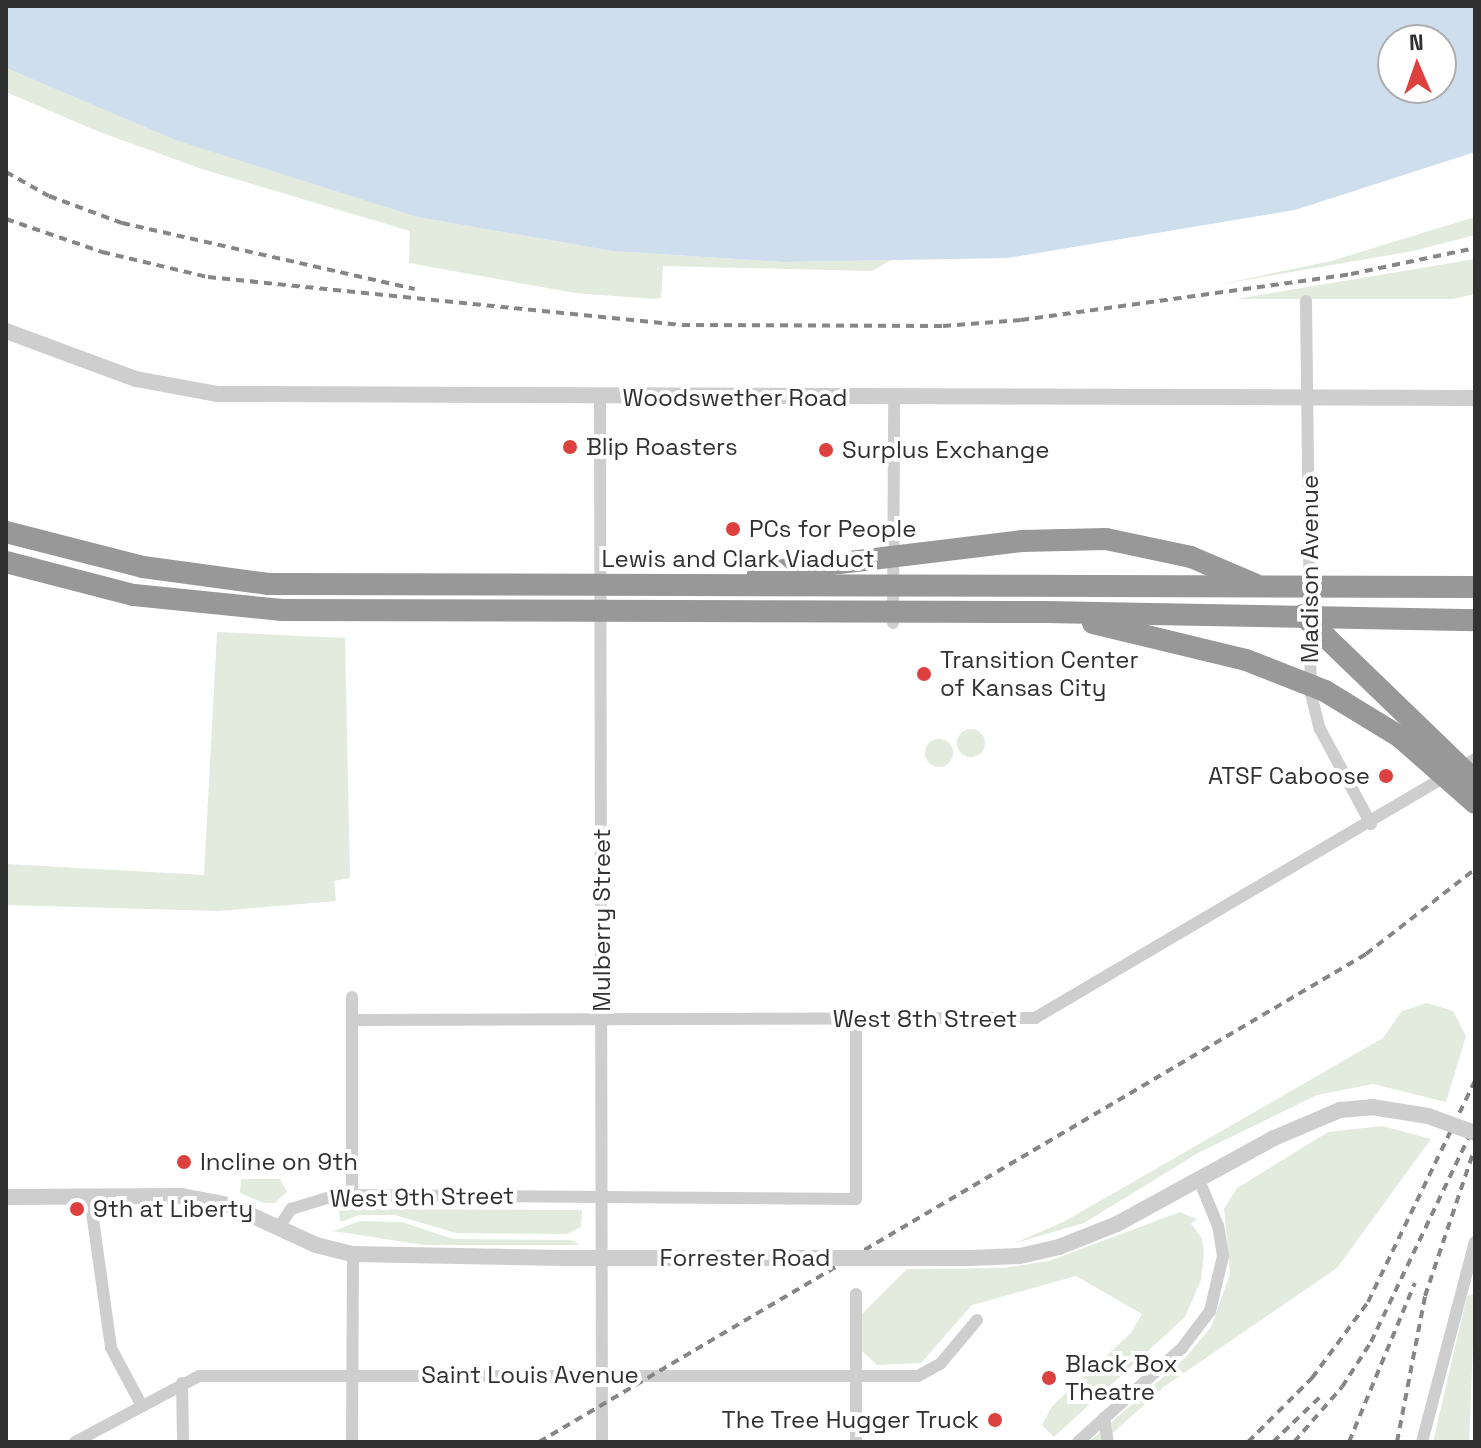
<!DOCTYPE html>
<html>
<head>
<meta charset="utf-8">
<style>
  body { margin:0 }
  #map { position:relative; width:1481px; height:1448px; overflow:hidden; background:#fff; font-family:"Space Grotesk",sans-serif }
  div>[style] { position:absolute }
  .green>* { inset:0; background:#e3eade }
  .round { border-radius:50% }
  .water>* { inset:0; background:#cedeec }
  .minor>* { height:12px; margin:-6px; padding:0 6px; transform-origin:6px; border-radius:6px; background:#cecece }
  .tertiary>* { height:16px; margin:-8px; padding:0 8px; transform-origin:8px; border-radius:8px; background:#cecece }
  .rail>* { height:4px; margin-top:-2px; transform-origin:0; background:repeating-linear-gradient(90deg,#868686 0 8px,transparent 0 14px) }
  .tertiary-bridge>* { height:16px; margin:-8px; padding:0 8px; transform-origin:8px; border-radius:8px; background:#cecece }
  .motorway-bridge>* { height:22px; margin:-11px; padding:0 11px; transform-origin:11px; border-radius:11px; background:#989898 }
  .dots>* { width:22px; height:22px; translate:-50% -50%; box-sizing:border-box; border:4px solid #fff; border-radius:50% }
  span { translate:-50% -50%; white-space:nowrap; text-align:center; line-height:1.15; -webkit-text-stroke:8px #fff; paint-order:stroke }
  .street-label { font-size:24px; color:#313131 }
  .poi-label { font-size:24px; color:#313131 }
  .left { translate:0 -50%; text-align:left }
  .right { translate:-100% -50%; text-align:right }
  .frame { position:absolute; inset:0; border:8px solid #313131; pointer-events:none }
  .north { position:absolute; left:1377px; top:24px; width:80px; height:80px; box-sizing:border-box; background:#fff; border:2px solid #adadad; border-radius:50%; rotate:358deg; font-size:22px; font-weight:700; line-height:32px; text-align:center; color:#313131 }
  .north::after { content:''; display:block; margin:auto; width:28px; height:36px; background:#dd413f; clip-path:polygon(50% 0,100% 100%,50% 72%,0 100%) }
</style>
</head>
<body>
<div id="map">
  <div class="green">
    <i style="clip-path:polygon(6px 68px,179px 141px,417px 217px,612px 251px,783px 262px,891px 260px,872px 271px,663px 266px,661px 298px,654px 299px,575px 293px,409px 263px,410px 231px,202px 169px,97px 131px,6px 92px)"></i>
    <i style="clip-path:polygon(1475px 217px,1475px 235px,1413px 251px,1217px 285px,1331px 261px)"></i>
    <i style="clip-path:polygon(1475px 259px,1475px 294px,1453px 299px,1236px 299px)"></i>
    <i style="clip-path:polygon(217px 632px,345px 638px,350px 878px,334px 881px,336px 901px,219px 911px,6px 905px,6px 864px,204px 875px)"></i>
    <i class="round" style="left:957px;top:729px;width:28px;height:28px"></i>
    <i class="round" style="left:925px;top:739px;width:28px;height:28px"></i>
    <i style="clip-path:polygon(1427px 1003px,1453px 1011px,1466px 1036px,1446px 1102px,1373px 1084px,1317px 1095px,1198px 1153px,1084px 1223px,1015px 1243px,1065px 1221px,1383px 1038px,1402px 1011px)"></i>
    <i style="clip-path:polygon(1382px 1126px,1431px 1139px,1337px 1268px,1165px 1386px,1103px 1442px,1089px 1442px,1186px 1357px,1211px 1327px,1230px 1274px,1224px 1209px,1237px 1188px,1328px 1132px)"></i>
    <i style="clip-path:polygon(241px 1179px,280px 1179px,287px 1192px,275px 1203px,264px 1203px,240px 1193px)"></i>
    <i style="clip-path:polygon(339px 1209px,582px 1210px,581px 1227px,567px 1234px,456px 1233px,395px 1215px,359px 1215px,340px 1222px)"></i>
    <i style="clip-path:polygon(1180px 1212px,1197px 1219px,1191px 1224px,1202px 1238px,1204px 1253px,1201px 1280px,1185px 1317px,1054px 1437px,1042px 1425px,1052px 1406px,1131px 1333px,1142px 1314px,1076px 1276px,972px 1305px,921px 1363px,877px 1365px,862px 1351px,862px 1314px,907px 1269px,1003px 1268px,1049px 1261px)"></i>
    <i style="clip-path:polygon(360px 1221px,402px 1222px,453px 1239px,571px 1240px,580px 1245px,424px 1245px,333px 1231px)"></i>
    <i style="clip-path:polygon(1475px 1294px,1469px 1442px,1433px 1442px,1467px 1296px)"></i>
  </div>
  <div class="water">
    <i style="clip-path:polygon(evenodd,6px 6px,1475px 6px,1475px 152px,1295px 210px,1008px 258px,783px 262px,612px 251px,417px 217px,178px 141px,6px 68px,6px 6px,1393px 40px,1441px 40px,1441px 88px,1393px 88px,1393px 40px)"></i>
  </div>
  <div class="minor">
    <i style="left:1306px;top:301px;width:393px;rotate:89.3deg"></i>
    <i style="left:1311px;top:694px;width:36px;rotate:76deg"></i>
    <i style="left:1320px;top:729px;width:108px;rotate:61.8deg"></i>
    <i style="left:600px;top:398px;width:1044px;rotate:89.89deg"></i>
    <i style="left:893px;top:623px;width:225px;rotate:-89.7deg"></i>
    <i style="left:353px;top:1020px;width:682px;rotate:-0.17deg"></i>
    <i style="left:1035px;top:1018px;width:511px;rotate:-30.48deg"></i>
    <i style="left:352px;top:1195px;width:198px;rotate:-90deg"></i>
    <i style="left:90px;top:1198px;width:151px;rotate:82deg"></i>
    <i style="left:111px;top:1348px;width:66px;rotate:61.9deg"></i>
    <i style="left:279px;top:1227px;width:22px;rotate:-56deg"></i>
    <i style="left:291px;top:1209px;width:48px;rotate:-16.9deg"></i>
    <i style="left:337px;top:1195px;width:519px;rotate:0.44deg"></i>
    <i style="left:856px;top:1199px;width:180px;rotate:-90deg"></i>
    <i style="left:182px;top:1383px;width:59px;rotate:89deg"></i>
    <i style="left:1104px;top:1418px;width:24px;rotate:81deg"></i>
    <i style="left:75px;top:1442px;width:140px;rotate:-28deg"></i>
    <i style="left:199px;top:1376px;width:719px"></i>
    <i style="left:918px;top:1376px;width:26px;rotate:-29deg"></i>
    <i style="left:941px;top:1363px;width:56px;rotate:-50.1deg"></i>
    <i style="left:352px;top:1442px;width:188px;rotate:-89.7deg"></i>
    <i style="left:856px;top:1442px;width:148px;rotate:-90deg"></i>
    <i style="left:1078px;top:1442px;width:140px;rotate:-42.1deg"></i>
    <i style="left:1182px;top:1348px;width:46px;rotate:-52.9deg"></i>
    <i style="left:1210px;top:1311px;width:57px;rotate:-76.7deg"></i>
    <i style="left:1223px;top:1256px;width:30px;rotate:-99deg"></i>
    <i style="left:1218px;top:1226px;width:50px;rotate:-112.4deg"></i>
    <i style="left:1422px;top:1442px;width:207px;rotate:-75.2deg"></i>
  </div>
  <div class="tertiary">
    <i style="left:6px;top:331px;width:139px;rotate:20.3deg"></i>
    <i style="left:136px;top:379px;width:82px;rotate:10.5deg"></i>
    <i style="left:217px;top:394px;width:1258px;rotate:0.18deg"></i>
    <i style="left:6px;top:1197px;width:176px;rotate:-0.3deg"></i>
    <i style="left:182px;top:1196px;width:48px;rotate:10.8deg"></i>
    <i style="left:229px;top:1205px;width:96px;rotate:24.7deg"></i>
    <i style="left:316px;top:1245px;width:38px;rotate:14deg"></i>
    <i style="left:353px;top:1254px;width:213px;rotate:1.1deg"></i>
    <i style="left:970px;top:1258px;width:50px;rotate:-2.3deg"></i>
    <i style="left:1020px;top:1256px;width:40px;rotate:-13deg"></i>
    <i style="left:1059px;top:1247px;width:62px;rotate:-21.6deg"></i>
    <i style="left:1117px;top:1224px;width:179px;rotate:-28.7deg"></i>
    <i style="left:1274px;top:1138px;width:72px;rotate:-23deg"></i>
    <i style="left:1340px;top:1110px;width:32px;rotate:-5deg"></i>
    <i style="left:1372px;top:1107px;width:57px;rotate:9.1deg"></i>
  </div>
  <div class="rail">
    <i style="left:6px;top:172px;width:49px;rotate:29.2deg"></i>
    <i style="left:49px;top:196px;width:78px;rotate:20.3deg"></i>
    <i style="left:122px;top:223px;width:300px;rotate:12.7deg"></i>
    <i style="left:6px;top:219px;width:102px;rotate:19deg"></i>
    <i style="left:102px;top:252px;width:109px;rotate:13.3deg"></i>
    <i style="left:208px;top:277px;width:476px;rotate:5.8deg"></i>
    <i style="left:682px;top:325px;width:261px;rotate:0.2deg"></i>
    <i style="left:943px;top:326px;width:78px;rotate:-4.4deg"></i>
    <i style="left:1021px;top:320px;width:333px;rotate:-7.9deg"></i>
    <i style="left:1351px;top:274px;width:127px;rotate:-11.8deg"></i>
    <i style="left:539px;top:1442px;width:960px;rotate:-30.54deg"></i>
    <i style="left:1366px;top:954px;width:138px;rotate:-37.9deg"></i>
    <i style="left:1248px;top:1442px;width:91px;rotate:-45deg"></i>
    <i style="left:1312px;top:1378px;width:94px;rotate:-53.6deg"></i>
    <i style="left:1368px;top:1302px;width:246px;rotate:-64.2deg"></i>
    <i style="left:1273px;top:1442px;width:66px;rotate:-43.8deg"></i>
    <i style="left:1294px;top:1442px;width:73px;rotate:-48.9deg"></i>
    <i style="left:1342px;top:1387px;width:54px;rotate:-57.2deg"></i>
    <i style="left:1371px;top:1342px;width:242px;rotate:-64.5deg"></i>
    <i style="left:1349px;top:1442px;width:172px;rotate:-67.5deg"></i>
    <i style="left:1397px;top:1442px;width:149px;rotate:-79.1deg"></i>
    <i style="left:1425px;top:1296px;width:148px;rotate:-71.4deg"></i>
  </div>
  <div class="tertiary-bridge">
    <i style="left:1428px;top:1116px;width:50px;rotate:19.9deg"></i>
    <i style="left:566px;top:1258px;width:404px"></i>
  </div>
  <div class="motorway-bridge">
    <i style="left:6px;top:532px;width:141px;rotate:14.3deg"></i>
    <i style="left:143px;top:567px;width:127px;rotate:7.7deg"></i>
    <i style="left:269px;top:584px;width:1206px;rotate:0.14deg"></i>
    <i style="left:6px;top:562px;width:132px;rotate:14.5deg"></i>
    <i style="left:134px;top:595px;width:149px;rotate:5.8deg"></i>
    <i style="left:282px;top:610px;width:763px;rotate:0.15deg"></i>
    <i style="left:1045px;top:612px;width:430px;rotate:1.1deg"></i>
    <i style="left:758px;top:573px;width:266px;rotate:-6.9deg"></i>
    <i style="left:1022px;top:541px;width:84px;rotate:-1.4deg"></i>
    <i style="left:1106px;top:539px;width:87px;rotate:12deg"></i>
    <i style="left:1191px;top:557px;width:69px;rotate:23.2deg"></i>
    <i style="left:1303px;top:615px;width:239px;rotate:44deg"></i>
    <i style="left:1093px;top:623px;width:157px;rotate:13.6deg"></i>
    <i style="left:1246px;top:660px;width:85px;rotate:21.4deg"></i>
    <i style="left:1325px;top:691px;width:88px;rotate:31.5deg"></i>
    <i style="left:1400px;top:737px;width:100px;rotate:41.3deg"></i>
  </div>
  <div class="dots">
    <i style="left:570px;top:447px;background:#dd413f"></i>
    <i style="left:826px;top:450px;background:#dd413f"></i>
    <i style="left:733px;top:529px;background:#dd413f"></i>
    <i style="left:924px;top:674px;background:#dd413f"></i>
    <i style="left:1386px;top:776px;background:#dd413f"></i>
    <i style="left:184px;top:1162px;background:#dd413f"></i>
    <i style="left:77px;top:1209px;background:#dd413f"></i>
    <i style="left:1049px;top:1378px;background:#dd413f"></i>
    <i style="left:995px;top:1420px;background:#dd413f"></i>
  </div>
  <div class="street-label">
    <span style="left:735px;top:398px">Woodswether Road</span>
    <span style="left:738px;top:559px">Lewis and Clark Viaduct</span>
    <span style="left:1310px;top:569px;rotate:-90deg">Madison Avenue</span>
    <span style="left:602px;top:920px;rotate:-90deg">Mulberry Street</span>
    <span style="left:925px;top:1019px">West 8th Street</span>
    <span style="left:422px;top:1197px;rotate:-1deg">West 9th Street</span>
    <span style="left:745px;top:1258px">Forrester Road</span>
    <span style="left:530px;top:1375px">Saint Louis Avenue</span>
  </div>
  <div class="poi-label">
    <span class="left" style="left:586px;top:447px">Blip Roasters</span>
    <span class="left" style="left:842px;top:450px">Surplus Exchange</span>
    <span class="left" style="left:749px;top:529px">PCs for People</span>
    <span class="left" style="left:940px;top:674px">Transition Center<br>of Kansas City</span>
    <span class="right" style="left:1370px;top:776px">ATSF Caboose</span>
    <span class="left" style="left:200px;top:1162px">Incline on 9th</span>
    <span class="left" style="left:93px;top:1209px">9th at Liberty</span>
    <span class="left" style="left:1065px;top:1378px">Black Box<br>Theatre</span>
    <span class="right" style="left:979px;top:1420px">The Tree Hugger Truck</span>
  </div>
  <div class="frame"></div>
  <div class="north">N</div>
</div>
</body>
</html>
